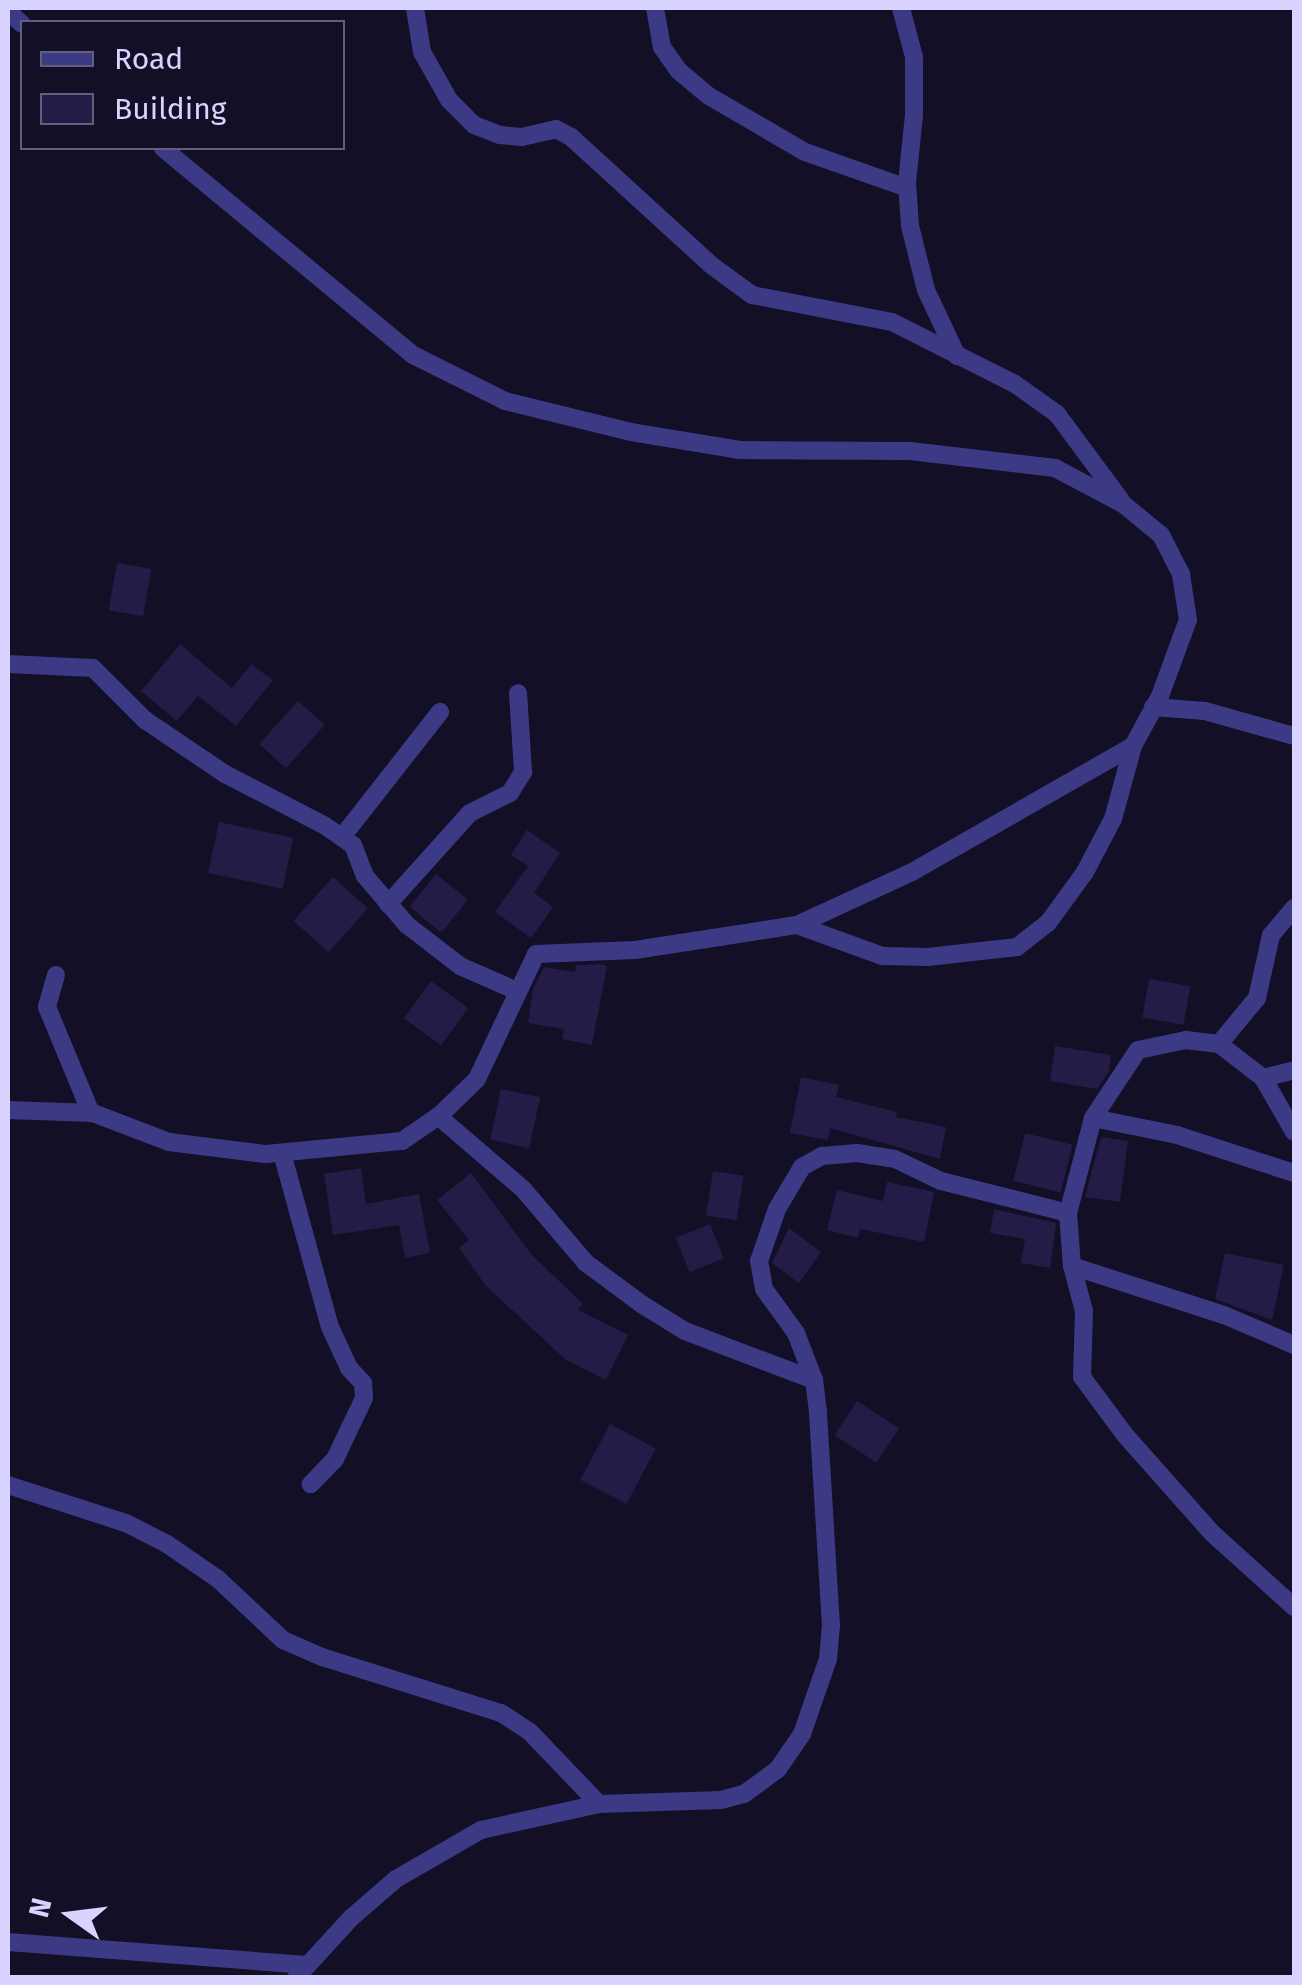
<!DOCTYPE html>
<html>
<head>
<meta charset="utf-8">
<style>
  body { margin:0 }
  #map { position:relative; width:1302px; height:1985px; overflow:hidden; background:#130f26; font-family:"Fira Sans",sans-serif }
  div>[style] { position:absolute }
  .building>* { inset:0; background:#241b47; transform-origin:0 0 }
  .street>* { height:18px; margin:-9px; padding:0 9px; transform-origin:9px; border-radius:9px; background:#3d3a85 }
  span { translate:-50% -50%; white-space:nowrap; text-align:center; line-height:1.15; -webkit-text-stroke:8px #130f26; paint-order:stroke }
  .frame { position:absolute; inset:0; border:10px solid #d9d4ff; pointer-events:none }
  .legend { position:absolute; left:20px; top:20px; width:325px; height:130px; box-sizing:border-box; background:#130f26; border:2px solid #625e7d; margin:0; padding:12px 18px; list-style:none; font-size:30px; color:#d9d4ff }
  .legend li { display:flex; align-items:center; gap:20px; height:50px }
  .legend b { width:50px; border:2px solid #625e7d }
  .north { position:absolute; left:20px; top:1865px; width:100px; height:100px; -webkit-text-stroke:8px #130f26; paint-order:stroke; rotate:284deg; font-size:28px; font-weight:700; line-height:40px; text-align:center; color:#d9d4ff }
  .north::after { content:''; display:block; margin:auto; width:35px; height:45px; background:#d9d4ff; clip-path:polygon(50% 0,100% 100%,50% 72%,0 100%) }
</style>
</head>
<body>
<div id="map">
  <div class="building">
    <i style="left:117px;top:563px;width:35px;height:48px;rotate:10deg"></i>
    <i style="clip-path:polygon(180px 644px,232px 688px,251px 664px,273px 680px,236px 726px,198px 696px,177px 721px,141px 691px)"></i>
    <i style="left:298px;top:701px;width:36px;height:58px;rotate:42deg"></i>
    <i style="left:219px;top:822px;width:76px;height:52px;rotate:12deg"></i>
    <i style="clip-path:polygon(527px 830px,560px 853px,534px 893px,553px 907px,531px 938px,495px 912px,528px 866px,511px 855px)"></i>
    <i style="left:436px;top:874px;width:41px;height:42px;rotate:39deg"></i>
    <i style="left:333px;top:877px;width:47px;height:59px;rotate:42deg"></i>
    <i style="clip-path:polygon(599px 964px,607px 966px,592px 1045px,562px 1039px,564px 1029px,528px 1023px,533px 989px,544px 967px,575px 972px,576px 965px)"></i>
    <i style="left:1149px;top:979px;width:42px;height:39px;rotate:10deg"></i>
    <i style="left:431px;top:981px;width:46px;height:46px;rotate:36deg"></i>
    <i style="clip-path:polygon(1055px 1046px,1111px 1055px,1109px 1071px,1097px 1089px,1050px 1081px)"></i>
    <i style="clip-path:polygon(801px 1077px,839px 1085px,836px 1097px,897px 1112px,896px 1117px,946px 1127px,940px 1159px,830px 1128px,828px 1140px,790px 1133px)"></i>
    <i style="left:501px;top:1089px;width:40px;height:52px;rotate:12deg"></i>
    <i style="left:1025px;top:1133px;width:49px;height:49px;rotate:14deg"></i>
    <i style="clip-path:polygon(1101px 1137px,1128px 1141px,1120px 1202px,1085px 1197px)"></i>
    <i style="clip-path:polygon(361px 1168px,366px 1204px,419px 1194px,430px 1253px,405px 1258px,399px 1225px,333px 1235px,324px 1174px)"></i>
    <i style="left:713px;top:1171px;width:31px;height:45px;rotate:9deg"></i>
    <i style="clip-path:polygon(471px 1173px,531px 1254px,583px 1304px,578px 1310px,628px 1335px,606px 1380px,565px 1359px,486px 1286px,459px 1248px,469px 1240px,437px 1200px)"></i>
    <i style="clip-path:polygon(887px 1182px,934px 1192px,924px 1242px,860px 1229px,858px 1238px,827px 1230px,837px 1190px,883px 1201px)"></i>
    <i style="clip-path:polygon(994px 1209px,1056px 1223px,1050px 1268px,1021px 1263px,1025px 1239px,990px 1233px)"></i>
    <i style="left:710px;top:1224px;width:37px;height:37px;rotate:68deg"></i>
    <i style="clip-path:polygon(789px 1228px,821px 1252px,799px 1283px,772px 1263px)"></i>
    <i style="clip-path:polygon(1225px 1253px,1284px 1265px,1272px 1320px,1215px 1299px)"></i>
    <i style="left:857px;top:1401px;width:50px;height:41px;rotate:33deg"></i>
    <i style="left:610px;top:1424px;width:52px;height:63px;rotate:28deg"></i>
  </div>
  <div class="street">
    <i style="left:415px;top:8px;width:45px;rotate:81deg"></i>
    <i style="left:422px;top:52px;width:55px;rotate:60.6deg"></i>
    <i style="left:449px;top:100px;width:35px;rotate:45deg"></i>
    <i style="left:474px;top:125px;width:28px;rotate:21deg"></i>
    <i style="left:500px;top:135px;width:22px;rotate:5deg"></i>
    <i style="left:522px;top:137px;width:35px;rotate:-13deg"></i>
    <i style="left:556px;top:129px;width:17px;rotate:28deg"></i>
    <i style="left:571px;top:137px;width:190px;rotate:42.4deg"></i>
    <i style="left:711px;top:265px;width:51px;rotate:36.2deg"></i>
    <i style="left:752px;top:295px;width:143px;rotate:10.9deg"></i>
    <i style="left:892px;top:322px;width:138px;rotate:26.8deg"></i>
    <i style="left:1015px;top:384px;width:52px;rotate:35.5deg"></i>
    <i style="left:1057px;top:414px;width:106px;rotate:53.5deg"></i>
    <i style="left:655px;top:8px;width:40px;rotate:80deg"></i>
    <i style="left:662px;top:47px;width:29px;rotate:55deg"></i>
    <i style="left:679px;top:71px;width:39px;rotate:40deg"></i>
    <i style="left:709px;top:96px;width:111px;rotate:30.3deg"></i>
    <i style="left:805px;top:152px;width:108px;rotate:19.4deg"></i>
    <i style="left:901px;top:8px;width:51px;rotate:75.1deg"></i>
    <i style="left:914px;top:57px;width:58px;rotate:90deg"></i>
    <i style="left:914px;top:115px;width:68px;rotate:95.9deg"></i>
    <i style="left:907px;top:183px;width:43px;rotate:86deg"></i>
    <i style="left:910px;top:226px;width:66px;rotate:76deg"></i>
    <i style="left:926px;top:290px;width:73px;rotate:64.8deg"></i>
    <i style="left:8px;top:11px;width:19px;rotate:43deg"></i>
    <i style="left:8px;top:664px;width:85px;rotate:2.7deg"></i>
    <i style="left:93px;top:668px;width:74px;rotate:45deg"></i>
    <i style="left:145px;top:720px;width:97px;rotate:34deg"></i>
    <i style="left:225px;top:774px;width:111px;rotate:27.3deg"></i>
    <i style="left:324px;top:825px;width:35px;rotate:35deg"></i>
    <i style="left:353px;top:845px;width:33px;rotate:69deg"></i>
    <i style="left:365px;top:876px;width:65px;rotate:49.4deg"></i>
    <i style="left:407px;top:925px;width:67px;rotate:37.7deg"></i>
    <i style="left:460px;top:966px;width:62px;rotate:23.7deg"></i>
    <i style="left:1153px;top:707px;width:52px;rotate:4.4deg"></i>
    <i style="left:1205px;top:711px;width:92px;rotate:15.7deg"></i>
    <i style="left:342px;top:837px;width:159px;rotate:-51.9deg"></i>
    <i style="left:388px;top:904px;width:122px;rotate:-48deg"></i>
    <i style="left:470px;top:813px;width:45px;rotate:-26.6deg"></i>
    <i style="left:510px;top:793px;width:25px;rotate:-58deg"></i>
    <i style="left:523px;top:772px;width:79px;rotate:-93.6deg"></i>
    <i style="left:1294px;top:908px;width:35px;rotate:130deg"></i>
    <i style="left:1271px;top:935px;width:65px;rotate:102.5deg"></i>
    <i style="left:1257px;top:998px;width:60px;rotate:129.6deg"></i>
    <i style="left:1219px;top:1044px;width:33px;rotate:-173deg"></i>
    <i style="left:1186px;top:1040px;width:49px;rotate:168.2deg"></i>
    <i style="left:1138px;top:1050px;width:82px;rotate:123.5deg"></i>
    <i style="left:1093px;top:1118px;width:98px;rotate:104.7deg"></i>
    <i style="left:1068px;top:1213px;width:53px;rotate:85.7deg"></i>
    <i style="left:1072px;top:1266px;width:47px;rotate:75.1deg"></i>
    <i style="left:1084px;top:1311px;width:66px;rotate:91.7deg"></i>
    <i style="left:1082px;top:1377px;width:72px;rotate:53.4deg"></i>
    <i style="left:1125px;top:1435px;width:131px;rotate:48.4deg"></i>
    <i style="left:1212px;top:1533px;width:110px;rotate:42.1deg"></i>
    <i style="left:797px;top:925px;width:90px;rotate:20deg"></i>
    <i style="left:882px;top:956px;width:46px;rotate:1.2deg"></i>
    <i style="left:928px;top:957px;width:90px;rotate:-6.4deg"></i>
    <i style="left:1017px;top:947px;width:39px;rotate:-38deg"></i>
    <i style="left:1048px;top:923px;width:63px;rotate:-54deg"></i>
    <i style="left:1085px;top:872px;width:60px;rotate:-62.2deg"></i>
    <i style="left:1113px;top:819px;width:76px;rotate:-74.7deg"></i>
    <i style="left:56px;top:975px;width:33px;rotate:106deg"></i>
    <i style="left:47px;top:1007px;width:115px;rotate:67.5deg"></i>
    <i style="left:1219px;top:1044px;width:56px;rotate:37.7deg"></i>
    <i style="left:1263px;top:1078px;width:62px;rotate:60.1deg"></i>
    <i style="left:1263px;top:1078px;width:32px;rotate:-14deg"></i>
    <i style="left:8px;top:1110px;width:85px;rotate:2deg"></i>
    <i style="left:93px;top:1113px;width:81px;rotate:20.9deg"></i>
    <i style="left:169px;top:1142px;width:98px;rotate:7.1deg"></i>
    <i style="left:266px;top:1154px;width:137px;rotate:-5.5deg"></i>
    <i style="left:402px;top:1141px;width:46px;rotate:-34.4deg"></i>
    <i style="left:440px;top:1115px;width:52px;rotate:-44.2deg"></i>
    <i style="left:477px;top:1079px;width:138px;rotate:-64.7deg"></i>
    <i style="left:536px;top:954px;width:99px;rotate:-2.3deg"></i>
    <i style="left:635px;top:950px;width:164px;rotate:-8.8deg"></i>
    <i style="left:797px;top:925px;width:127px;rotate:-24.7deg"></i>
    <i style="left:912px;top:872px;width:254px;rotate:-29.7deg"></i>
    <i style="left:1133px;top:746px;width:57px;rotate:-61.6deg"></i>
    <i style="left:1160px;top:696px;width:81px;rotate:-69.8deg"></i>
    <i style="left:1188px;top:620px;width:47px;rotate:-98.7deg"></i>
    <i style="left:1181px;top:574px;width:44px;rotate:-117.1deg"></i>
    <i style="left:1161px;top:535px;width:49px;rotate:-140.8deg"></i>
    <i style="left:1123px;top:504px;width:77px;rotate:-152.1deg"></i>
    <i style="left:1055px;top:468px;width:146px;rotate:-173.3deg"></i>
    <i style="left:910px;top:451px;width:170px;rotate:-179.7deg"></i>
    <i style="left:740px;top:450px;width:110px;rotate:-170.6deg"></i>
    <i style="left:631px;top:432px;width:130px;rotate:-166.2deg"></i>
    <i style="left:505px;top:401px;width:103px;rotate:-153.4deg"></i>
    <i style="left:413px;top:355px;width:325px;rotate:-140.4deg"></i>
    <i style="left:438px;top:1116px;width:112px;rotate:40.7deg"></i>
    <i style="left:523px;top:1189px;width:97px;rotate:49.6deg"></i>
    <i style="left:586px;top:1263px;width:71px;rotate:36.4deg"></i>
    <i style="left:643px;top:1305px;width:49px;rotate:31.8deg"></i>
    <i style="left:685px;top:1331px;width:138px;rotate:20.8deg"></i>
    <i style="left:1093px;top:1118px;width:86px;rotate:11.4deg"></i>
    <i style="left:1177px;top:1135px;width:123px;rotate:18deg"></i>
    <i style="left:282px;top:1153px;width:180px;rotate:74.6deg"></i>
    <i style="left:330px;top:1327px;width:45px;rotate:65.1deg"></i>
    <i style="left:349px;top:1368px;width:21px;rotate:47deg"></i>
    <i style="left:363px;top:1383px;width:15px;rotate:86deg"></i>
    <i style="left:364px;top:1398px;width:68px;rotate:115.4deg"></i>
    <i style="left:335px;top:1459px;width:35px;rotate:134deg"></i>
    <i style="left:1072px;top:1266px;width:160px;rotate:17.9deg"></i>
    <i style="left:1224px;top:1315px;width:76px;rotate:23.2deg"></i>
    <i style="left:8px;top:1485px;width:124px;rotate:17.9deg"></i>
    <i style="left:126px;top:1523px;width:46px;rotate:27.1deg"></i>
    <i style="left:167px;top:1544px;width:62px;rotate:34.5deg"></i>
    <i style="left:218px;top:1579px;width:89px;rotate:43.2deg"></i>
    <i style="left:283px;top:1640px;width:43px;rotate:23.6deg"></i>
    <i style="left:322px;top:1657px;width:188px;rotate:17.4deg"></i>
    <i style="left:501px;top:1713px;width:33px;rotate:33deg"></i>
    <i style="left:529px;top:1731px;width:101px;rotate:46.2deg"></i>
    <i style="left:8px;top:1942px;width:300px;rotate:4.4deg"></i>
    <i style="left:296px;top:1978px;width:81px;rotate:-47.5deg"></i>
    <i style="left:351px;top:1918px;width:60px;rotate:-40.9deg"></i>
    <i style="left:396px;top:1879px;width:98px;rotate:-30deg"></i>
    <i style="left:481px;top:1830px;width:121px;rotate:-12.4deg"></i>
    <i style="left:599px;top:1804px;width:122px;rotate:-1.9deg"></i>
    <i style="left:721px;top:1800px;width:24px;rotate:-15deg"></i>
    <i style="left:744px;top:1794px;width:42px;rotate:-36.3deg"></i>
    <i style="left:778px;top:1769px;width:42px;rotate:-55.6deg"></i>
    <i style="left:802px;top:1734px;width:79px;rotate:-70.9deg"></i>
    <i style="left:828px;top:1659px;width:33px;rotate:-85deg"></i>
    <i style="left:831px;top:1626px;width:214px;rotate:-93.5deg"></i>
    <i style="left:818px;top:1412px;width:32px;rotate:-97deg"></i>
    <i style="left:814px;top:1380px;width:50px;rotate:-111deg"></i>
    <i style="left:796px;top:1333px;width:54px;rotate:-126deg"></i>
    <i style="left:764px;top:1289px;width:28px;rotate:-100deg"></i>
    <i style="left:759px;top:1261px;width:55px;rotate:-70.9deg"></i>
    <i style="left:777px;top:1209px;width:49px;rotate:-59.2deg"></i>
    <i style="left:802px;top:1167px;width:23px;rotate:-29deg"></i>
    <i style="left:822px;top:1156px;width:35px;rotate:-5deg"></i>
    <i style="left:857px;top:1153px;width:38px;rotate:9deg"></i>
    <i style="left:895px;top:1159px;width:51px;rotate:25.6deg"></i>
    <i style="left:941px;top:1181px;width:131px;rotate:14.1deg"></i>
  </div>
  <div class="frame"></div>
  <ul class="legend">
  <li><b style="height:12px;background:#3d3a85"></b>Road</li>
  <li><b style="height:28px;background:#241b47"></b>Building</li>
  </ul>
  <div class="north">N</div>
</div>
</body>
</html>
